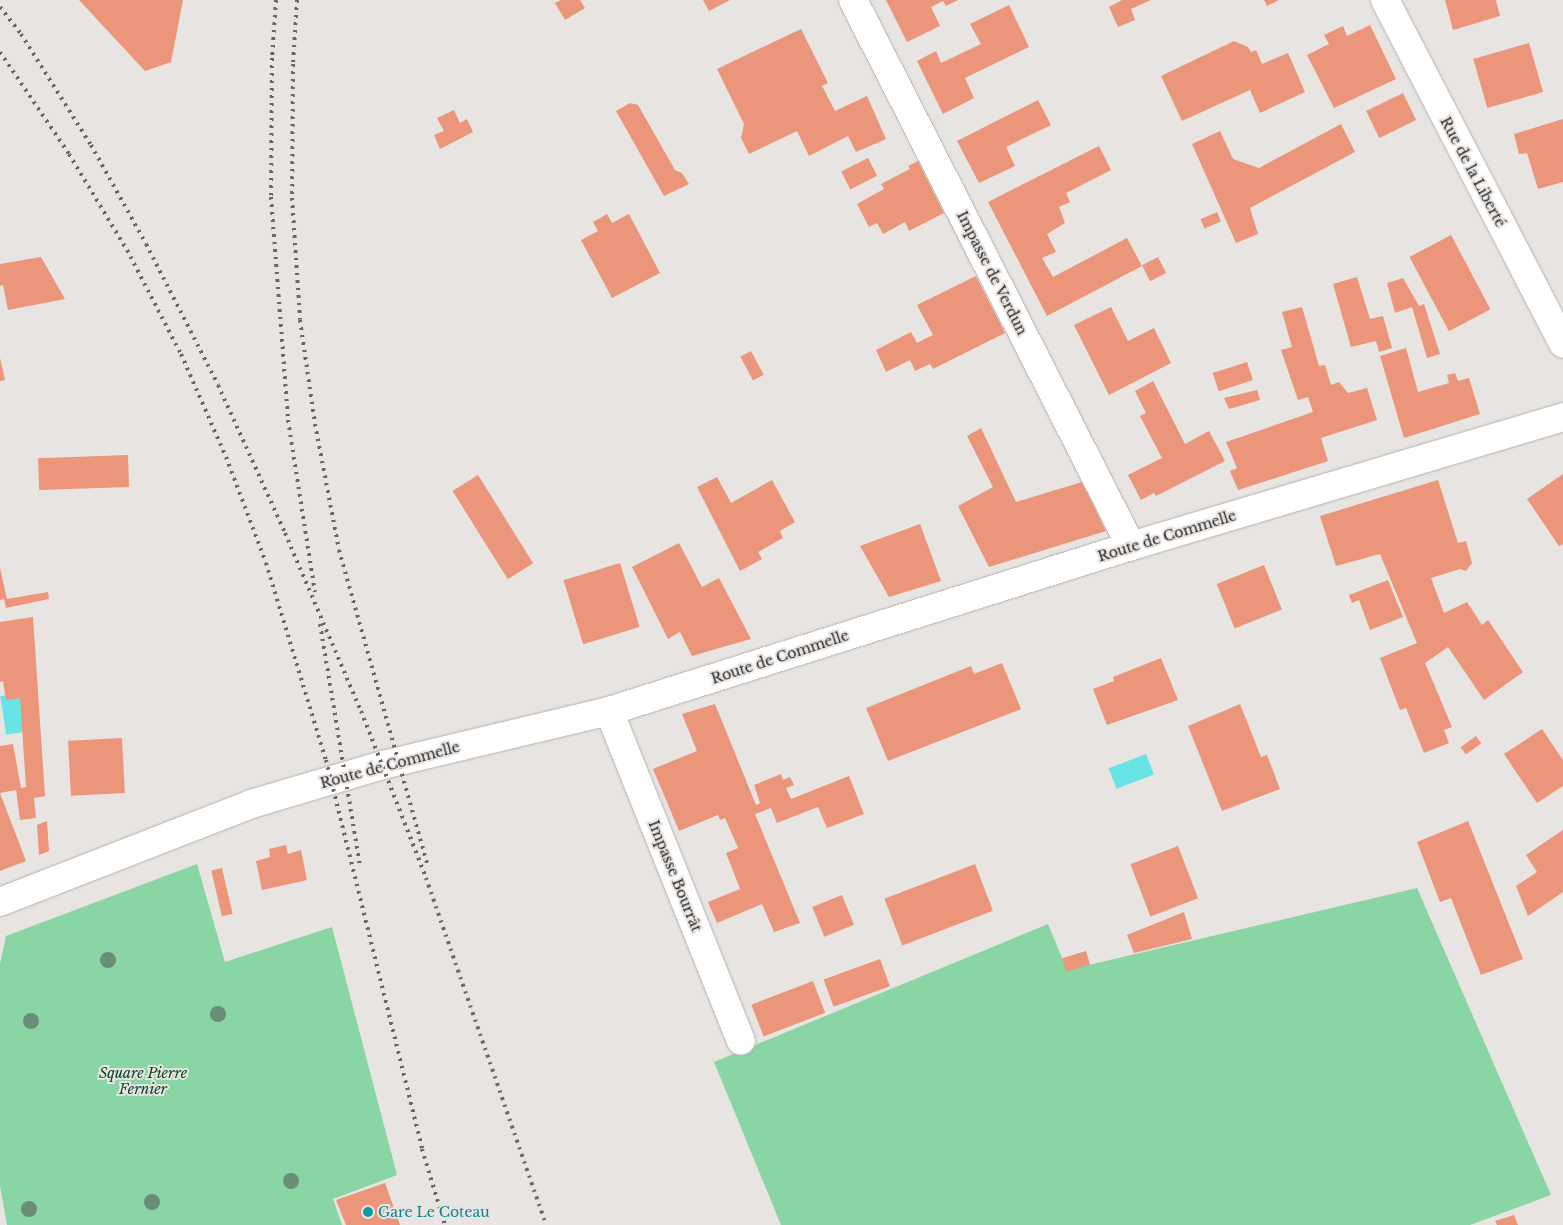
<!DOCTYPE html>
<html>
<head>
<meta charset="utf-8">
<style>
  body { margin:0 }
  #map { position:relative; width:1563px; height:1225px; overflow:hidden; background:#e8e4e1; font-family:"Libre Baskerville",serif }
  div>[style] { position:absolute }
  .green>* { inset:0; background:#89d5a3 }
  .water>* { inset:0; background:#68e4e7; transform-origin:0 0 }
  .building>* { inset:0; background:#eb957a; transform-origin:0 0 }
  .roads { filter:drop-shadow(0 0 1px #b5b2af) drop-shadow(0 0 1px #b5b2af) }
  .minor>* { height:28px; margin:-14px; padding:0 14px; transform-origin:14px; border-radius:14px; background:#fff }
  .rail>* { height:4px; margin-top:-2px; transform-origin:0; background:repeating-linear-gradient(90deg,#6a6766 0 2.5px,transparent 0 7.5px) }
  .trees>* { width:16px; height:16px; margin:-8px; border-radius:50%; background:#6a8d79 }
  .dots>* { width:14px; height:14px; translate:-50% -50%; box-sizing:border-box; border:2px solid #e8e4e1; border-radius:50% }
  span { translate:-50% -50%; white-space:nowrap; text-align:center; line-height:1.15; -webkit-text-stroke:4px #e8e4e1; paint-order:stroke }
  .street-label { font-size:14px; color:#272524 }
  .park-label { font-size:14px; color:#024524; font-style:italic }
  .culture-label { font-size:14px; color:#0d838f }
  .left { translate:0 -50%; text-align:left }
</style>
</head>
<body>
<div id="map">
  <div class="green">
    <i style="clip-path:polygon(197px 864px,225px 962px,332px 927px,397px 1175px,333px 1199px,342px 1225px,7px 1225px,0 1186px,0 964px,6px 936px)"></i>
    <i style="clip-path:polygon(1417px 888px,1551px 1195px,1470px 1225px,781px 1225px,714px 1062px,1048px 924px,1067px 970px)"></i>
  </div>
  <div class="water">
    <i style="left:20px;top:693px;width:39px;height:20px;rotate:81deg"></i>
    <i style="left:1146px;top:754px;width:22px;height:40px;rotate:69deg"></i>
  </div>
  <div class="building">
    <i style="clip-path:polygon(79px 0,183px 0,171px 62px,145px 71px)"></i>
    <i style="clip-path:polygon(561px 0,580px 0,585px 8px,565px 20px,555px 3px)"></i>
    <i style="clip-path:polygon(703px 0,730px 0,709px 11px)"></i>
    <i style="clip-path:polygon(886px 0,958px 0,946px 6px,943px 1px,931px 7px,940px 26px,907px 42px)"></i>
    <i style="clip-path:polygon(1122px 0,1151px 0,1131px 9px,1135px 20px,1118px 27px,1109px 7px)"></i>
    <i style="clip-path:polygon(1264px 0,1279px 0,1267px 6px)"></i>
    <i style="clip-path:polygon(1445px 0,1496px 0,1500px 16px,1453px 30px)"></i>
    <i style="clip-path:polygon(1009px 5px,1029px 47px,965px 78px,974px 98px,943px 114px,917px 61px,936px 51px,941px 63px,981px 44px,970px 24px)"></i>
    <i style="clip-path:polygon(1370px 25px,1396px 79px,1334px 108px,1307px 55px,1329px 44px,1324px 35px,1343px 26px,1347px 36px)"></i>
    <i style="clip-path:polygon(801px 29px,828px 83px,822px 86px,835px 111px,867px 96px,886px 139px,856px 152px,848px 136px,809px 156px,797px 131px,749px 154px,741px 138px,744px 124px,717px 69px)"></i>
    <i style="clip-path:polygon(1234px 41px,1248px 47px,1251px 52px,1256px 50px,1262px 64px,1288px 53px,1305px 92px,1260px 113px,1250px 90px,1182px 121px,1161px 76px)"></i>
    <i style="left:1529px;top:43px;width:51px;height:58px;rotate:74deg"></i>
    <i style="left:1403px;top:93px;width:30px;height:41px;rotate:64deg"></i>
    <i style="clip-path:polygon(1038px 100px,1051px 125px,1006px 147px,1015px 166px,979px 183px,957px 141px)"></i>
    <i style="clip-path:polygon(630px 103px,638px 105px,675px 170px,682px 173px,689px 184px,664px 196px,616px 111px)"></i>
    <i style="clip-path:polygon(454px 110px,460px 123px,467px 119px,473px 132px,440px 149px,434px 135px,444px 131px,437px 118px)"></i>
    <i style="clip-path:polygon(1563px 119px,1563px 182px,1538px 189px,1527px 153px,1519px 154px,1514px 134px)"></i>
    <i style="clip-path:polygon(1341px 124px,1355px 152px,1250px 208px,1258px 234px,1236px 243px,1192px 144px,1220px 131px,1233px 159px,1259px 168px)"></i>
    <i style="clip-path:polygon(1099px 146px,1111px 170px,1066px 193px,1070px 202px,1059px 207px,1065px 223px,1047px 234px,1056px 252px,1042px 258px,1053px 277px,1127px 238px,1142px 266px,1047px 316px,988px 202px)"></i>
    <i style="left:868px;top:158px;width:20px;height:30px;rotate:63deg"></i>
    <i style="clip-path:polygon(918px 161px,944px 213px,909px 231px,905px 222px,883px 234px,877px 223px,869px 227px,857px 204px,884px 189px,881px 184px,910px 169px,908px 166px)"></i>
    <i style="left:1217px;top:212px;width:10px;height:18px;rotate:66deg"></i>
    <i style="clip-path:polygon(607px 214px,612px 223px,629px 214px,660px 273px,612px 298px,581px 240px,598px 231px,593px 222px)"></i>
    <i style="left:1451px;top:235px;width:84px;height:47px;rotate:62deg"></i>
    <i style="clip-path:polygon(41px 257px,65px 299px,8px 310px,3px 285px,0 286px,0 264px)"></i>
    <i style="left:1158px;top:257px;width:18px;height:18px;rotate:63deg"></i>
    <i style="clip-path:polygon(976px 276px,1005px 333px,933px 369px,930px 364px,915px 371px,910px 360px,886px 372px,876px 350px,911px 332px,917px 343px,933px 335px,917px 305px)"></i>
    <i style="clip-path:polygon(1357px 277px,1370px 319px,1383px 316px,1392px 348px,1379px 352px,1376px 341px,1351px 347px,1333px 284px)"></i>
    <i style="clip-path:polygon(1403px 278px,1419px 306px,1424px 304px,1440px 354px,1427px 358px,1412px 307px,1395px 313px,1387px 283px)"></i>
    <i style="clip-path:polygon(1111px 307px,1128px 341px,1154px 328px,1171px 363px,1109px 395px,1074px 325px)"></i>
    <i style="clip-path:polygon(1302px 307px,1319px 366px,1325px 365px,1331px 385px,1339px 382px,1348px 393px,1367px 388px,1377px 420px,1321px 438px,1328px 461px,1238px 490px,1230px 471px,1237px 468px,1226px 442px,1313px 412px,1308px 397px,1298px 400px,1281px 350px,1292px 347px,1282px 312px)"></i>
    <i style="clip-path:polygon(1406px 348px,1418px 392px,1449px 383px,1447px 375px,1455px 373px,1458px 381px,1469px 378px,1480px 414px,1404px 438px,1380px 356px)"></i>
    <i style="left:751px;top:351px;width:27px;height:12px;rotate:62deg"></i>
    <i style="clip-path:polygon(0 358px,5px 380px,0 381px)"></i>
    <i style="left:1247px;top:362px;width:19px;height:36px;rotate:72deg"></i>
    <i style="clip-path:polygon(1153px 381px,1185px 444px,1209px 431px,1225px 461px,1156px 496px,1154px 493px,1141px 500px,1128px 475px,1162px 458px,1140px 416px,1146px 413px,1135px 391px)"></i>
    <i style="clip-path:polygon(1257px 390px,1260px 400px,1229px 409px,1224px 398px)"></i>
    <i style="clip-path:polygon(981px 428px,1016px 502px,1082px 482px,1106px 531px,989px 567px,958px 506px,993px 487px,967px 436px)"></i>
    <i style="left:128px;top:455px;width:32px;height:90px;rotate:88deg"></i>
    <i style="clip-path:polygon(1563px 474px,1563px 544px,1559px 546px,1527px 499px)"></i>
    <i style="left:478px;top:475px;width:104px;height:30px;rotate:58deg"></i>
    <i style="clip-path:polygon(717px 477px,731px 503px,772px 480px,795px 522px,780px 531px,783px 538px,758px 552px,762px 559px,740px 571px,697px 487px)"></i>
    <i style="clip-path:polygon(1438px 480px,1458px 543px,1466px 541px,1472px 563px,1466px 571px,1460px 569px,1431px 578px,1444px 613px,1467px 602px,1482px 625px,1488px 620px,1523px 672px,1484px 700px,1448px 647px,1425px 663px,1452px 727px,1444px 730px,1449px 743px,1424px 753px,1406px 708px,1400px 710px,1380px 658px,1417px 643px,1380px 554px,1336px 566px,1320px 516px)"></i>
    <i style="clip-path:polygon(920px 524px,941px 581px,889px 597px,860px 546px)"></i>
    <i style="clip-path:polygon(679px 543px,702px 587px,719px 578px,751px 639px,692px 656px,680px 632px,668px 639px,632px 567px)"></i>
    <i style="left:620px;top:563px;width:67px;height:59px;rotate:73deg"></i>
    <i style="left:1264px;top:565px;width:48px;height:51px;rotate:68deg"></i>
    <i style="clip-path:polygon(0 568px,7px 599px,48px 592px,49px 599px,6px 608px,4px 599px,0 600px)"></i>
    <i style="clip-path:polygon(1388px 580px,1403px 617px,1370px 630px,1359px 600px,1352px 603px,1349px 595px)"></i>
    <i style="clip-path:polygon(33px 617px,45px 796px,34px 798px,36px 818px,20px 820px,16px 790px,0 793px,0 746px,13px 744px,21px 788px,26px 787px,20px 698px,6px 700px,3px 681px,0 682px,0 622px)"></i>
    <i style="clip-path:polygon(1161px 658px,1178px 700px,1107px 725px,1093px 689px,1114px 681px,1113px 677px)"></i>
    <i style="clip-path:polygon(1002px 663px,1021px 709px,888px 761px,866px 708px,971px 666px,974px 674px)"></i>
    <i style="clip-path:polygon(715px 704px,756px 805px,760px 803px,754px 785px,781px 774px,783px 780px,790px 777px,794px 785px,786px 788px,791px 799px,849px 776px,864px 814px,827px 828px,818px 807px,777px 823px,771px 808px,755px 814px,800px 923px,774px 932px,762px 904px,717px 923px,708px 902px,740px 889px,726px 853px,738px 848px,725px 818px,720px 820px,718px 815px,679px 831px,653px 769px,697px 751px,682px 714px)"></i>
    <i style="clip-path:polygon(1240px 704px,1261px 757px,1267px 755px,1280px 789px,1222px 811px,1188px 726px)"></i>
    <i style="clip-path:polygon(1542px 729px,1563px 760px,1563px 786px,1537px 803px,1504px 754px)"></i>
    <i style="left:1476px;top:736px;width:9px;height:19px;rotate:54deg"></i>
    <i style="left:122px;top:738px;width:55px;height:54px;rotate:87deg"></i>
    <i style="clip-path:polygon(0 793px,26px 861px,0 871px)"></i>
    <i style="clip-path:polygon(47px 821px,49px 851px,39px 855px,37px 825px)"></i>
    <i style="clip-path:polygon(1468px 821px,1523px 959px,1481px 975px,1451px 898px,1440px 902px,1417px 842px)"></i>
    <i style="clip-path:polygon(1563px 830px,1563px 892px,1528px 916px,1516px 886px,1537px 872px,1526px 855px)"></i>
    <i style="clip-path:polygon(286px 845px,288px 854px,301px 850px,307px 880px,262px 890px,256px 861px,270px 857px,269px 849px)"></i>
    <i style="left:1178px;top:846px;width:56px;height:51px;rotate:69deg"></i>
    <i style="left:975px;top:864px;width:50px;height:97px;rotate:69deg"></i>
    <i style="left:222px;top:868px;width:47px;height:11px;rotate:77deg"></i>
    <i style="left:842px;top:895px;width:32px;height:32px;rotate:68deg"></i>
    <i style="clip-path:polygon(1184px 912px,1192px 939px,1134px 953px,1127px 935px)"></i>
    <i style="left:1086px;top:951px;width:14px;height:25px;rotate:73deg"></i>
    <i style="left:880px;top:959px;width:29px;height:60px;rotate:70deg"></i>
    <i style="left:813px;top:981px;width:34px;height:66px;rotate:69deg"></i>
    <i style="clip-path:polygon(385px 1183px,400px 1225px,346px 1225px,336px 1200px)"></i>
    <i style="clip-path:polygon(1514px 1215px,1518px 1225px,1497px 1225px,1495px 1221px)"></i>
  </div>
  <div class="roads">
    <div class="minor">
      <i style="left:853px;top:0;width:613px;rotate:63.02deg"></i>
      <i style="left:1385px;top:0;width:387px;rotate:62.6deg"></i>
      <i style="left:609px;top:711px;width:355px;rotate:68.2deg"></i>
      <i style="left:0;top:902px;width:269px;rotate:-21.3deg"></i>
      <i style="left:251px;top:804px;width:138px;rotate:-16.5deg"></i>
      <i style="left:383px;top:765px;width:232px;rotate:-13.4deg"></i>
      <i style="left:609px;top:711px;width:547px;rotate:-17.54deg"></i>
      <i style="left:1131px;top:546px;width:451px;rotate:-16.6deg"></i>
    </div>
  </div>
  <div class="rail">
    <i style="left:276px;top:0;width:58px;rotate:93.9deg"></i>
    <i style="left:272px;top:58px;width:139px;rotate:90.4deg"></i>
    <i style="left:271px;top:197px;width:224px;rotate:85.6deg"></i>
    <i style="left:288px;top:420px;width:174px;rotate:81.1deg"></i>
    <i style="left:297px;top:0;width:64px;rotate:93.6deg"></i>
    <i style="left:293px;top:64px;width:134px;rotate:90.4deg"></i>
    <i style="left:292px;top:198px;width:122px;rotate:86.2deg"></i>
    <i style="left:300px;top:320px;width:105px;rotate:81.8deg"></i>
    <i style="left:315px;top:424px;width:128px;rotate:79.2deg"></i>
    <i style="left:339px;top:550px;width:328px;rotate:74.3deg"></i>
    <i style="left:0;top:7px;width:34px;rotate:52deg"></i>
    <i style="left:21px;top:34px;width:131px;rotate:57.8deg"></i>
    <i style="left:91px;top:145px;width:113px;rotate:60.9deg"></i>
    <i style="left:146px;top:244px;width:158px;rotate:62.9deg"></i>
    <i style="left:218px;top:385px;width:162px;rotate:65.6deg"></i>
    <i style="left:285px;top:533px;width:194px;rotate:66.9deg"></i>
    <i style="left:361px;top:711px;width:179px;rotate:68.7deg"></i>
    <i style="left:426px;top:878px;width:367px;rotate:70.9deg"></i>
    <i style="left:0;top:52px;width:123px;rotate:55.9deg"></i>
    <i style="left:69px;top:154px;width:112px;rotate:58.9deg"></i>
    <i style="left:127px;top:250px;width:117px;rotate:62.6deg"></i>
    <i style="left:181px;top:354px;width:112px;rotate:66.4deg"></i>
    <i style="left:226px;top:457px;width:113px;rotate:69.3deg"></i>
    <i style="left:266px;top:563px;width:206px;rotate:73.1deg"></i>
    <i style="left:326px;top:760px;width:401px;rotate:76.1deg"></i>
    <i style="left:422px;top:1149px;width:79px;rotate:73.2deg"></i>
    <i style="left:320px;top:624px;width:245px;rotate:80.6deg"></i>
  </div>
  <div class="trees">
    <i style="left:108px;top:960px"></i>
    <i style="left:218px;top:1014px"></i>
    <i style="left:31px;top:1021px"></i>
    <i style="left:291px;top:1181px"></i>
    <i style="left:152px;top:1202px"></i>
    <i style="left:29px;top:1209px"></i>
  </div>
  <div class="dots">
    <i style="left:368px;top:1212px;background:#0f9aa8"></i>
  </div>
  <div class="street-label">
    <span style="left:1473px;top:172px;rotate:62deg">Rue de la Liberté</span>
    <span style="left:992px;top:273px;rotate:63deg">Impasse de Verdun</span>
    <span style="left:1167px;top:536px;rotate:-17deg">Route de Commelle</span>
    <span style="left:780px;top:657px;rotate:-18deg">Route de Commelle</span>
    <span style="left:390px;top:765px;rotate:-15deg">Route de Commelle</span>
    <span style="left:675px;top:876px;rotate:68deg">Impasse Bourrât</span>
  </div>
  <div class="park-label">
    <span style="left:143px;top:1081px">Square Pierre<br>Fernier</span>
  </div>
  <div class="culture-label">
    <span class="left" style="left:378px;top:1212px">Gare Le Coteau</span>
  </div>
</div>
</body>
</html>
